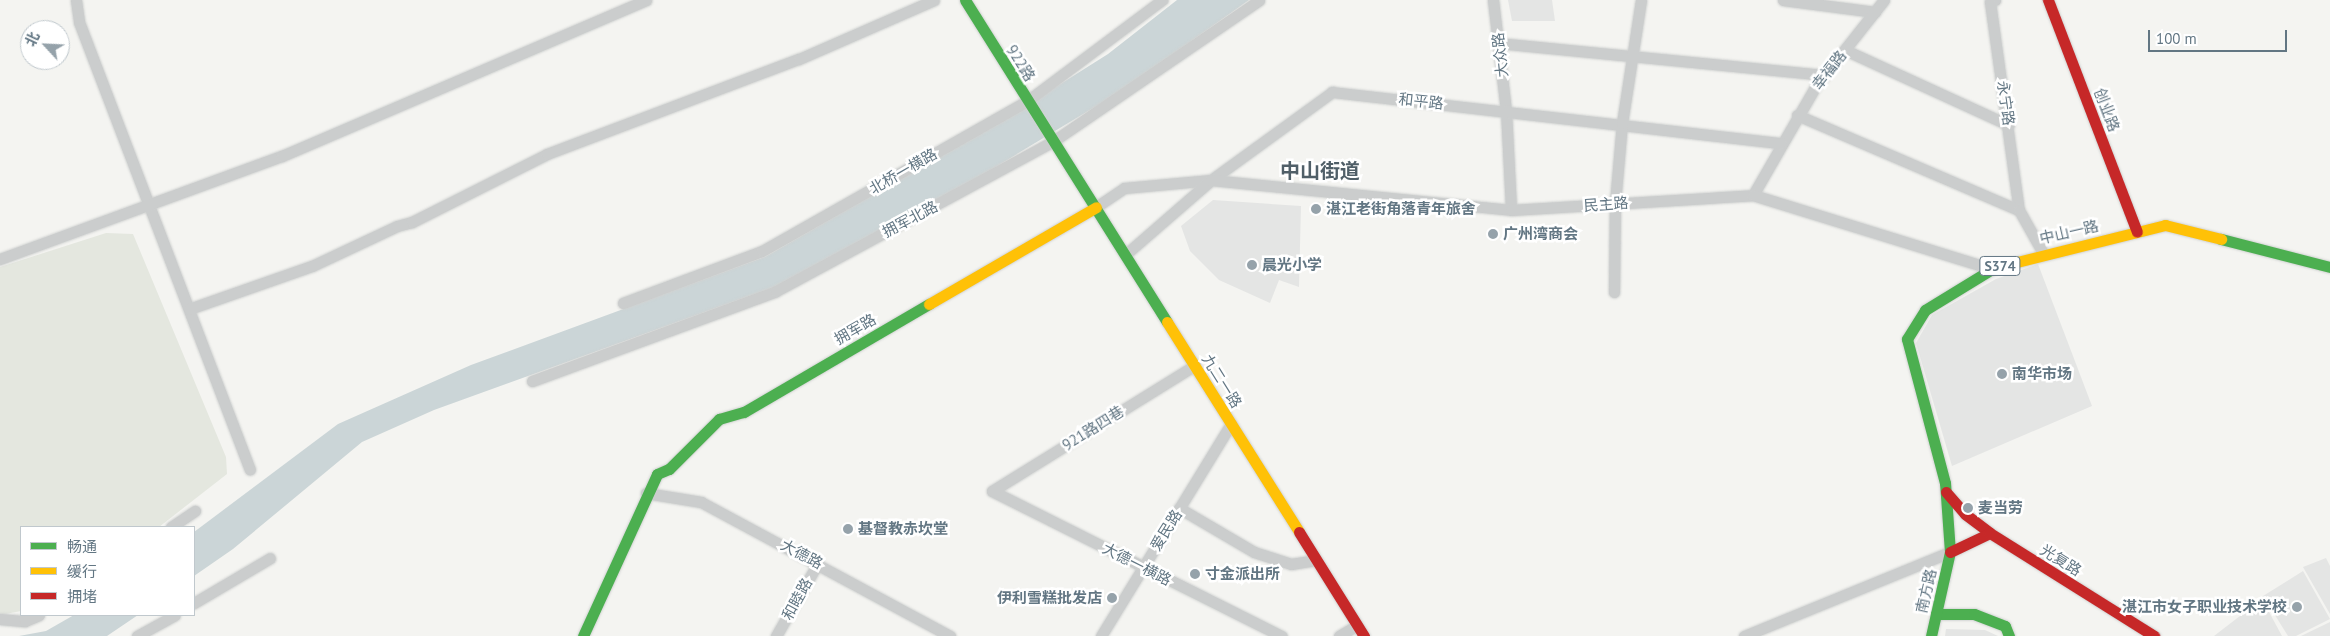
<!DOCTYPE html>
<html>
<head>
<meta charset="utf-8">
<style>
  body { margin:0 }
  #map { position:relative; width:2330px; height:636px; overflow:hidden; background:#f4f4f1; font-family:"PT Sans","Noto Sans SC",sans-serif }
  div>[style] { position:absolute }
  .built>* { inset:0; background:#e4e5e4 }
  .green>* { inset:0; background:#e4e7df }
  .water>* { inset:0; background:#cbd5d7 }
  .roads { filter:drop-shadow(0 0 1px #d0d2d1) drop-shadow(0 0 1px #d0d2d1) }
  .street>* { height:11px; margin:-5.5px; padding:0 5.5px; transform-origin:5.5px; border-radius:5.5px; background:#cbcdcd }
  .fast>* { height:11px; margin:-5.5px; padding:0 5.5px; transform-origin:5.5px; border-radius:5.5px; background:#4caf50 }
  .slow>* { height:11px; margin:-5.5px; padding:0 5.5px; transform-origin:5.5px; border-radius:5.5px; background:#ffc107 }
  .jam>* { height:11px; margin:-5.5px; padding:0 5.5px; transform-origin:5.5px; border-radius:5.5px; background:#c62828 }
  .dots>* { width:14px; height:14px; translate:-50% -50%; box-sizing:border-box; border:2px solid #fff; border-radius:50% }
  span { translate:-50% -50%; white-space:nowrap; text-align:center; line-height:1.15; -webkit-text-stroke:5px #fff; paint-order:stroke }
  .shield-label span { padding:1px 4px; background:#fff; border:1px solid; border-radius:4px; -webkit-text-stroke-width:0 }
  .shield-label { font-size:14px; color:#627683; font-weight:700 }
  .street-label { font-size:15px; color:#627683 }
  .poi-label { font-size:15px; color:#627683; font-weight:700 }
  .left { translate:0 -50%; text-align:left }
  .right { translate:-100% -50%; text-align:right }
  .district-label { font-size:20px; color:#505f68; font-weight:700 }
  .legend { position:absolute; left:20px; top:526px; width:175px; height:90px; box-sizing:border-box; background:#fff; border:1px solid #c0c8cd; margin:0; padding:6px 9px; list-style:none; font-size:15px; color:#627683 }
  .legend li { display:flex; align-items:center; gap:10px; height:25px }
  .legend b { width:25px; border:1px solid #c0c8cd }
  .north { position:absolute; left:20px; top:20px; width:50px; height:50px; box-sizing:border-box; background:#fff; border:1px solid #c0c8cd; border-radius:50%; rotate:295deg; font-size:14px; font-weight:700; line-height:20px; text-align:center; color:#627683 }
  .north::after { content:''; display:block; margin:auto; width:18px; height:22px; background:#95a2aa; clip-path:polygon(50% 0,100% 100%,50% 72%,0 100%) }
  .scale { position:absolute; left:2148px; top:30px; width:139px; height:22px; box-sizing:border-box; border:2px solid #627683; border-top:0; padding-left:6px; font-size:15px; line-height:18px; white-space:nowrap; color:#627683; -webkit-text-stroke:4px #fff; paint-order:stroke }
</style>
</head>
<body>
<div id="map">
  <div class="built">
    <i style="clip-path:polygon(1508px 0,1552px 0,1555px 21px,1512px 21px)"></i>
    <i style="clip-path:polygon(1213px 200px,1301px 206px,1299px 287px,1279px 280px,1270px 303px,1219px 280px,1190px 251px,1181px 226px)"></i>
    <i style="clip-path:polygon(2038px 264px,2092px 406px,1952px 466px,1916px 343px,1932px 315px,1996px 279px)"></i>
    <i style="clip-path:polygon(2326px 558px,2330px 566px,2330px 614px,2303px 567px)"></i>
    <i style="clip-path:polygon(2303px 571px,2330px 619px,2296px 636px,2288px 636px,2263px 596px)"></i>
    <i style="clip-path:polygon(2262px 599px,2282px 636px,2214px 636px)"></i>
    <i style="clip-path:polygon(2330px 622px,2330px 636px,2301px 636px)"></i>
    <i style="clip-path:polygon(1946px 629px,1985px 630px,1998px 636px,1945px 636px)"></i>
  </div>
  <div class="green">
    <i style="clip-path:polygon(106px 233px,133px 234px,226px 457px,227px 474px,159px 527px,21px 527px,21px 611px,0 615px,0 267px)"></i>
  </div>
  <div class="water">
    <i style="clip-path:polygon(1177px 0,1249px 0,1118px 93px,969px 183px,782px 284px,434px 410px,362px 442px,233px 549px,194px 576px,194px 532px,338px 424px,471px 365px,765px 257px,1008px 117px,1108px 54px)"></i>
    <i style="clip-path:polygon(74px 615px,138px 615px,107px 636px,19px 636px,46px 631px)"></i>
  </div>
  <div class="roads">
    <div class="street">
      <i style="left:76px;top:0;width:22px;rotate:82deg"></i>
      <i style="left:79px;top:22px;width:479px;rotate:69.1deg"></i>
      <i style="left:1493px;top:0;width:111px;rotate:83.3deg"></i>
      <i style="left:1506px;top:110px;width:100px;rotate:87.1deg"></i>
      <i style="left:1783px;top:0;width:93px;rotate:7.4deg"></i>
      <i style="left:1995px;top:0;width:5px;rotate:158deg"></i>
      <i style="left:1990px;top:2px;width:210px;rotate:82.1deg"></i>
      <i style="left:1498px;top:43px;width:329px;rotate:5.6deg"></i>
      <i style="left:1845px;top:50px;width:180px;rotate:24.6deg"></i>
      <i style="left:1797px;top:115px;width:241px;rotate:23.2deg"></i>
      <i style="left:2019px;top:210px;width:49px;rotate:60.8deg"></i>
      <i style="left:1753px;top:195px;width:125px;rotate:-60.1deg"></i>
      <i style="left:1815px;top:87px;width:111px;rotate:-51.6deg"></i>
      <i style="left:1096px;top:207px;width:34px;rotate:-34deg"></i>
      <i style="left:1124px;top:188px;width:87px;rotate:-5.3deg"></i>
      <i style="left:1211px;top:180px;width:150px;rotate:-36deg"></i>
      <i style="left:1332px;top:92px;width:451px;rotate:6.5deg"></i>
      <i style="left:1126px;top:254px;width:113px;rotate:-41deg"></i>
      <i style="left:1211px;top:180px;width:301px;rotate:5.7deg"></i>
      <i style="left:1511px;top:210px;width:242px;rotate:-3.5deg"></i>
      <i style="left:1753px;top:195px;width:250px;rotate:17.2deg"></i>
      <i style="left:0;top:259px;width:300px;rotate:-20.1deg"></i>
      <i style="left:282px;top:156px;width:396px;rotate:-23.2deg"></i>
      <i style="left:1614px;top:292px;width:89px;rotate:-89.4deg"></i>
      <i style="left:1615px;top:203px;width:80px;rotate:-85deg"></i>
      <i style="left:1622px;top:123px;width:124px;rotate:-81.2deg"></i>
      <i style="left:623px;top:303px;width:148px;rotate:-20.5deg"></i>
      <i style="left:762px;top:251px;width:305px;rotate:-29.5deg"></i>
      <i style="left:1027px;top:101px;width:169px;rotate:-36.8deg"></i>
      <i style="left:189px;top:309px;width:130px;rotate:-19.3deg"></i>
      <i style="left:312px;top:266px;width:94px;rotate:-25.2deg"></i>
      <i style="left:397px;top:226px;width:16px;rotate:-15deg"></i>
      <i style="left:412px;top:222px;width:151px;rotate:-26.7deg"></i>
      <i style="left:547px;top:154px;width:269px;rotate:-20.7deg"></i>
      <i style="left:799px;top:59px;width:147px;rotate:-23.6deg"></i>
      <i style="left:532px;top:381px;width:260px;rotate:-20.2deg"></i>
      <i style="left:776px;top:291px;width:314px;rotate:-28.4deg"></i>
      <i style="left:1052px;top:142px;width:251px;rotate:-34.4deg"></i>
      <i style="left:992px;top:491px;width:324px;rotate:26.6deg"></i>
      <i style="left:992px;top:491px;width:239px;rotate:-31.8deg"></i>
      <i style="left:646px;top:493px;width:56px;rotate:9.3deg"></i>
      <i style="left:701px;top:502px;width:283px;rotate:28.3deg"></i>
      <i style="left:1179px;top:508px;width:87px;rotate:30.4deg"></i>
      <i style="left:1254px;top:552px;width:39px;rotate:18deg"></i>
      <i style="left:1291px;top:564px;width:25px;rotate:-9deg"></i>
      <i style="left:171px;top:527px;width:29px;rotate:-34deg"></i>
      <i style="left:194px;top:603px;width:88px;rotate:-30.6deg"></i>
      <i style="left:0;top:619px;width:25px;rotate:5deg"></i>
      <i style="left:25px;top:621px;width:15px;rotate:-23deg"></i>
      <i style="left:137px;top:636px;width:43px;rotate:-28.9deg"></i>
      <i style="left:776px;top:636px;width:84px;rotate:-60.1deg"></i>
      <i style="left:1101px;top:636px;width:249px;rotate:-58.5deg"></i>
      <i style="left:1339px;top:636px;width:21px;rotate:-31deg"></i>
      <i style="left:1744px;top:636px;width:222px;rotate:-22.2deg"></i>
    </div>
    <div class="fast">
      <i style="left:965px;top:0;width:380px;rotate:57.9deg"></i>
      <i style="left:2221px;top:239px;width:113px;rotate:14.4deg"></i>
      <i style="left:1936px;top:614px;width:38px"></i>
      <i style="left:1974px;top:614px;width:33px;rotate:21deg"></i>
      <i style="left:2005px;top:626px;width:11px;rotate:68deg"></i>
      <i style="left:583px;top:636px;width:178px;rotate:-65.4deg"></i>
      <i style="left:657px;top:474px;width:13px;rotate:-23deg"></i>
      <i style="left:669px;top:469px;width:71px;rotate:-45deg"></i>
      <i style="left:719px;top:419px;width:26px;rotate:-16deg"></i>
      <i style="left:744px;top:412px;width:214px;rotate:-30.3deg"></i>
      <i style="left:1931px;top:636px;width:86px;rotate:-77.3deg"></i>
      <i style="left:1950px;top:552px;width:69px;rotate:-94.1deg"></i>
      <i style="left:1945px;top:483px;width:149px;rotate:-104.8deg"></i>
      <i style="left:1907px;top:339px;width:34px;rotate:-58deg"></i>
      <i style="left:1925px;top:310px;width:79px;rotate:-31.5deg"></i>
      <i style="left:1992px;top:269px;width:22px;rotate:-16deg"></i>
    </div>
    <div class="slow">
      <i style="left:2013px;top:263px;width:157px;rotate:-14deg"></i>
      <i style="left:2165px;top:225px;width:58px;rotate:14deg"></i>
      <i style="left:929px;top:304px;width:193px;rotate:-30.1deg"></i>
      <i style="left:1167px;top:322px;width:248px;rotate:57.8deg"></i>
    </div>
    <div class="jam">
      <i style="left:2048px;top:0;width:248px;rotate:69deg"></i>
      <i style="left:1946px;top:492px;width:29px;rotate:49deg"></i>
      <i style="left:1965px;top:514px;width:31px;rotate:37deg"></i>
      <i style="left:1299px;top:532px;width:123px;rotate:58deg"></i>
      <i style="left:1950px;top:552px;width:44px;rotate:-25.4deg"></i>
      <i style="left:1990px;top:533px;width:194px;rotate:32.1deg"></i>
    </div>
  </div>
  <div class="dots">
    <i style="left:1316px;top:209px;background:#95a2aa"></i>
    <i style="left:1493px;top:234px;background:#95a2aa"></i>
    <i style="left:1252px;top:265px;background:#95a2aa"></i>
    <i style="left:2002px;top:374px;background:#95a2aa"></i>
    <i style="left:1968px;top:508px;background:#95a2aa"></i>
    <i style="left:848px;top:529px;background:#95a2aa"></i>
    <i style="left:1195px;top:574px;background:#95a2aa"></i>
    <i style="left:1112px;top:598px;background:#95a2aa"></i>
    <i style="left:2297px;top:607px;background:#95a2aa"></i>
  </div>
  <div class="shield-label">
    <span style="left:2000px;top:266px">S374</span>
  </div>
  <div class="street-label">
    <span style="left:1500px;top:55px;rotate:-96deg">大众路</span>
    <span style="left:1021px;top:63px;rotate:58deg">922路</span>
    <span style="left:1829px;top:70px;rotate:-52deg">幸福路</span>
    <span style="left:1421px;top:101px;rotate:6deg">和平路</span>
    <span style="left:2006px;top:103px;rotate:82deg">永宁路</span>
    <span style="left:2107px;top:110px;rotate:69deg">创业路</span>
    <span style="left:903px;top:171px;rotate:-30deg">北桥一横路</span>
    <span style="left:1606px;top:204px;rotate:-4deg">民主路</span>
    <span style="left:910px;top:219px;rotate:-28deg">拥军北路</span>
    <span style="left:2069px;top:232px;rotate:-13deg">中山一路</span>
    <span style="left:855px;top:329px;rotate:-30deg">拥军路</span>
    <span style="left:1222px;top:381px;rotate:58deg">九二一路</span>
    <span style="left:1093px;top:428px;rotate:-32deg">921路四巷</span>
    <span style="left:1166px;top:530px;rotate:-58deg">爱民路</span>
    <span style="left:802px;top:554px;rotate:28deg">大德路</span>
    <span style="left:2061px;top:560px;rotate:32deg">光复路</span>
    <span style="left:1137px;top:564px;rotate:27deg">大德一横路</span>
    <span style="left:1926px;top:591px;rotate:-77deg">南方路</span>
    <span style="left:797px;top:599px;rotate:-61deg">和睦路</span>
  </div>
  <div class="poi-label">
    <span class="left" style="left:1326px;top:209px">湛江老街角落青年旅舍</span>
    <span class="left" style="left:1503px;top:234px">广州湾商会</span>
    <span class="left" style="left:1262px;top:265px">晨光小学</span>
    <span class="left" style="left:2012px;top:374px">南华市场</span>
    <span class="left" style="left:1978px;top:508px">麦当劳</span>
    <span class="left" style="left:858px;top:529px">基督教赤坎堂</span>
    <span class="left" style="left:1205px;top:574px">寸金派出所</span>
    <span class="right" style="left:1102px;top:598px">伊利雪糕批发店</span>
    <span class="right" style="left:2287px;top:607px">湛江市女子职业技术学校</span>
  </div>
  <div class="district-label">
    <span style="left:1320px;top:171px">中山街道</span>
  </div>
  <ul class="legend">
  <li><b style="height:6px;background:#4caf50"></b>畅通</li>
  <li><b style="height:6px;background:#ffc107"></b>缓行</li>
  <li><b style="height:6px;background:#c62828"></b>拥堵</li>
  </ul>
  <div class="north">北</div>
  <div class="scale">100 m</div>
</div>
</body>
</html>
